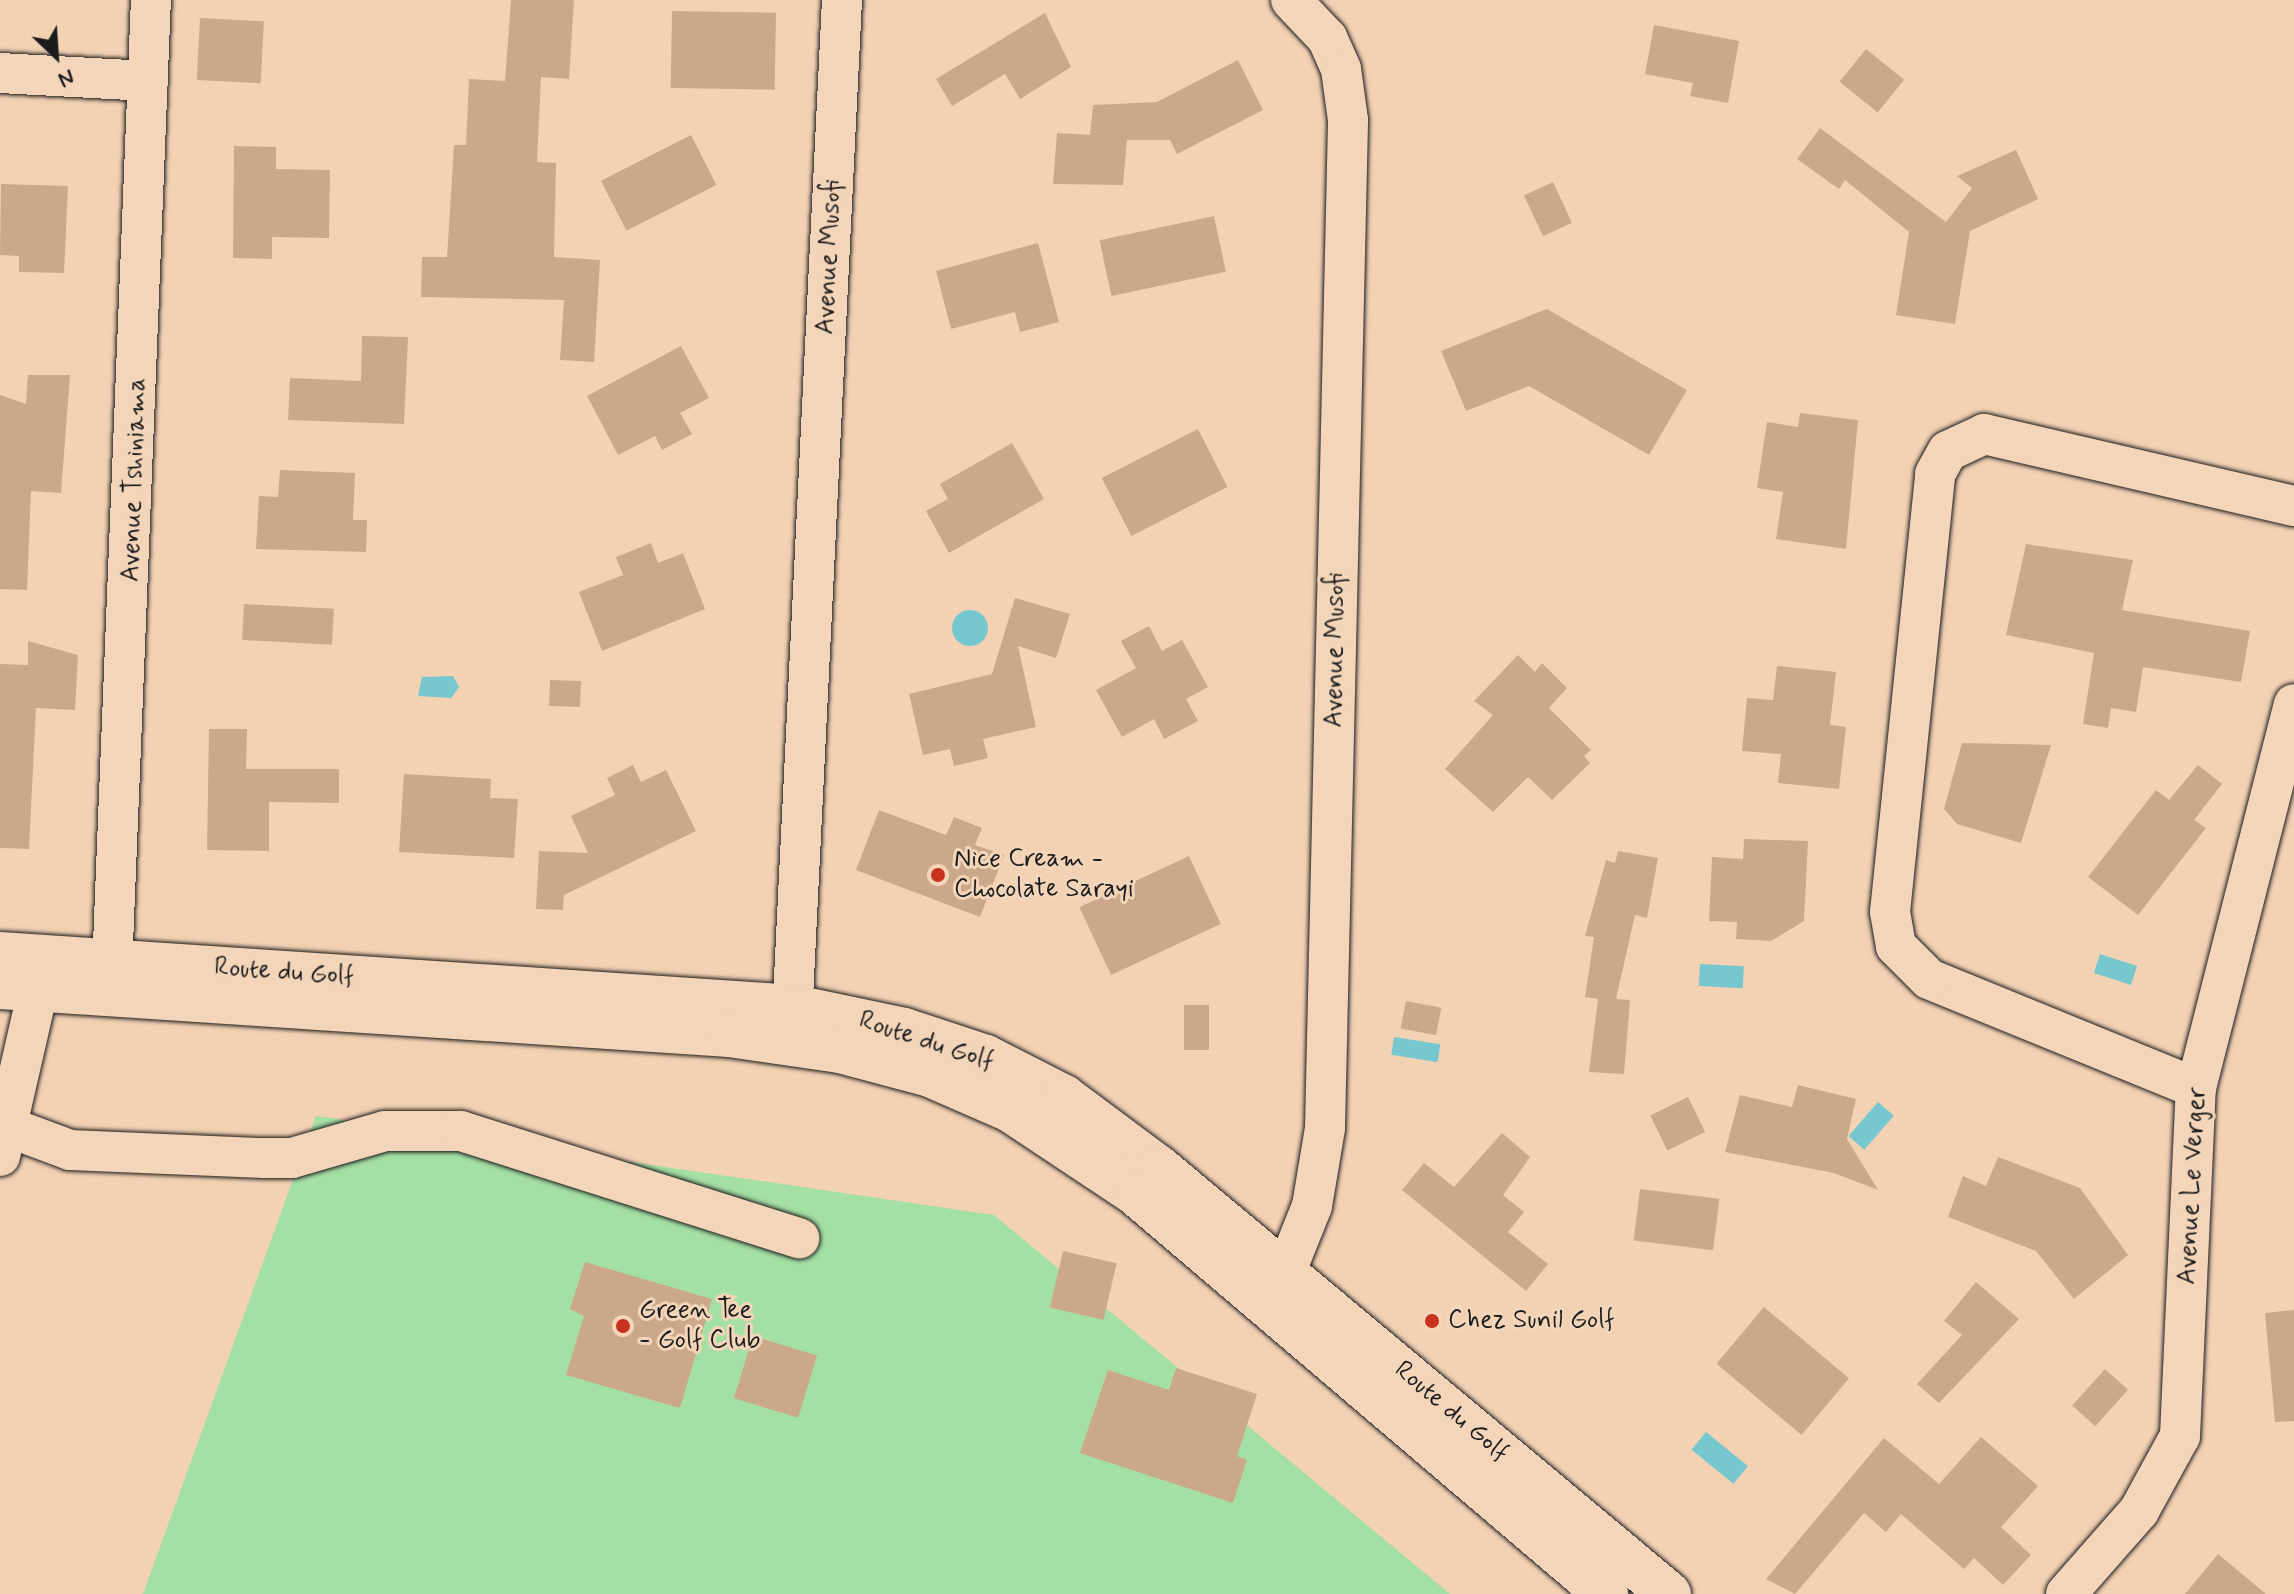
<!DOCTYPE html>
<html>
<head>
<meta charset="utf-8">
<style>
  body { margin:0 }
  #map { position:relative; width:2294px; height:1594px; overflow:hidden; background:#f3d2b4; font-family:Mynerve,sans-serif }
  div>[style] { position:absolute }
  .green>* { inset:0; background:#a4dfa4 }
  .water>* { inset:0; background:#77c8ce; transform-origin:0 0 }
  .round { border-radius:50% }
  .building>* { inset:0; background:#cca88a; transform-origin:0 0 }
  .roads { filter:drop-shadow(0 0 2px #1c1c1c) drop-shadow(0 0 2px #1c1c1c) }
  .minor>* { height:40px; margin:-20px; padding:0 20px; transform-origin:20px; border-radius:20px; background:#f3d5b9 }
  .major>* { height:44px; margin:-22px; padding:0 22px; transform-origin:22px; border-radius:22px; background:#f3d5b9 }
  .dots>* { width:22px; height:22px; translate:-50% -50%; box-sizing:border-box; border:4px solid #f3d5b9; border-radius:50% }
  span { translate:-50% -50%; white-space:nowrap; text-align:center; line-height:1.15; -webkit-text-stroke:6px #f3d5b9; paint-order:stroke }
  .street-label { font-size:26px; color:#1c1c1c }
  .poi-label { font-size:26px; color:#1c1c1c }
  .left { translate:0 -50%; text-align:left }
  .north { position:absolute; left:16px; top:16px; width:80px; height:80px; -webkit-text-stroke:6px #f3d5b9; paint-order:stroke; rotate:155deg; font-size:22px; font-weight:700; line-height:32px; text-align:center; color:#1c1c1c }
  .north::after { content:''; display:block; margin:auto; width:28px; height:36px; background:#1c1c1c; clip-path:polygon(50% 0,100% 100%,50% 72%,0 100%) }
</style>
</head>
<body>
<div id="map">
  <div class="green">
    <i style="clip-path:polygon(316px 1116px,994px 1215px,1450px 1594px,143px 1594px)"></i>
  </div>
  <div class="water">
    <i class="round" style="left:952px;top:610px;width:36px;height:36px"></i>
    <i style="clip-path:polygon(453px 676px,459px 687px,451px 698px,418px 696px,422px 677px)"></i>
    <i style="left:2100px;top:954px;width:39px;height:20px;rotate:18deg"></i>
    <i style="left:1700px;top:964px;width:44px;height:22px;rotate:3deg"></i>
    <i style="left:1394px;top:1037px;width:47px;height:18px;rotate:9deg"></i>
    <i style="left:1878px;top:1102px;width:21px;height:45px;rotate:41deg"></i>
    <i style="left:1706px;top:1432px;width:54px;height:23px;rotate:39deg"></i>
  </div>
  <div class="building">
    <i style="clip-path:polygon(511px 0,574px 0,569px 79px,541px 77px,537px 162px,556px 163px,554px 257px,600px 260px,594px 362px,560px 360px,564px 300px,421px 297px,422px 257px,447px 257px,454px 145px,466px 145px,469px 79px,505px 81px)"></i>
    <i style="left:672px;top:11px;width:104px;height:77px;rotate:1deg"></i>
    <i style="clip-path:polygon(1045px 13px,1071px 67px,1020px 99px,1005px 74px,952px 106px,936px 79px)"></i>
    <i style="left:200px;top:18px;width:64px;height:62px;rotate:3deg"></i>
    <i style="clip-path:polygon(1654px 25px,1739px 41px,1728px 103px,1690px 96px,1693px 83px,1645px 74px)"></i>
    <i style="left:1866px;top:49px;width:49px;height:42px;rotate:39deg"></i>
    <i style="clip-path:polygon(1238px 60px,1263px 110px,1177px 154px,1170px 140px,1127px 140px,1123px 185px,1053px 184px,1057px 133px,1090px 135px,1093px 105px,1157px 102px)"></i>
    <i style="clip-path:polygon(1820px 128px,1946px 222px,1972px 188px,1957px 176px,2016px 150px,2038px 199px,1970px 231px,1955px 324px,1896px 315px,1909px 232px,1845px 180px,1839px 189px,1797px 159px)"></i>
    <i style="left:691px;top:135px;width:56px;height:101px;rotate:63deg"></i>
    <i style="clip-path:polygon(234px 146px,276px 147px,276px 169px,330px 170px,329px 238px,272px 237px,272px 259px,233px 258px)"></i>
    <i style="left:1553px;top:182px;width:45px;height:32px;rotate:65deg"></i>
    <i style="clip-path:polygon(1px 184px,68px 186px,64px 273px,19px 272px,19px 256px,0 255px)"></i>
    <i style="left:1214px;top:216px;width:57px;height:117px;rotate:78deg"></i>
    <i style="clip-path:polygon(1038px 243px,1059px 322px,1020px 332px,1015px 312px,951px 329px,936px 271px)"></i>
    <i style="clip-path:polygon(1547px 309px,1687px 390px,1649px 455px,1529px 386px,1466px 411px,1441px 351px)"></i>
    <i style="clip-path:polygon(362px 336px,408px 337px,404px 424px,288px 420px,290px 378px,361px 381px)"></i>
    <i style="clip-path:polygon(681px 346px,709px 398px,680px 413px,692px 434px,662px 450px,655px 436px,618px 455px,587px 396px)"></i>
    <i style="clip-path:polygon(28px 375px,70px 375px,61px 493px,31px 491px,27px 590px,0 589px,0 395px,26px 404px)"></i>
    <i style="clip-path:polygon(1800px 413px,1858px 420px,1846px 549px,1776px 539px,1783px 492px,1757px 488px,1767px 422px,1798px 427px)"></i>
    <i style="left:1198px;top:429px;width:65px;height:108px;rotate:63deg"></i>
    <i style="clip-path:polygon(1012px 443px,1044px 499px,949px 553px,926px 511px,948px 499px,940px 484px)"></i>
    <i style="clip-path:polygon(280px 470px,355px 473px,353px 520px,367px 520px,366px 552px,256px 549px,259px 496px,278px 497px)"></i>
    <i style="clip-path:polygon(651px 543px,658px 563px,683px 553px,705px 609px,602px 651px,579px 592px,623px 575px,616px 557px)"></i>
    <i style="clip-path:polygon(2026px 544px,2133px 560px,2122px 610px,2250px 631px,2241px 682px,2143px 667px,2136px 712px,2111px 708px,2108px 728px,2083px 724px,2094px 653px,2006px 635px)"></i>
    <i style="clip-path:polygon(1015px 598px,1070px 614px,1056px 658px,1018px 646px,1036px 727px,983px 739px,988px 758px,954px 766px,950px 749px,923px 755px,909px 694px,992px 674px)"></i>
    <i style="left:244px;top:604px;width:90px;height:36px;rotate:3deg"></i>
    <i style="clip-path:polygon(1149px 626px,1162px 651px,1182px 640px,1208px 687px,1186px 699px,1198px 721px,1164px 739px,1154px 719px,1122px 737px,1096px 690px,1136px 668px,1121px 641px)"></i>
    <i style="clip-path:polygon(28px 641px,78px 655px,75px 710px,36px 708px,29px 849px,0 848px,0 664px,28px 665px)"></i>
    <i style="clip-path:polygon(1518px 655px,1535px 672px,1542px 663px,1567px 688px,1549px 708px,1591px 750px,1584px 756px,1590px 763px,1552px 800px,1528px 777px,1493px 812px,1445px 769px,1493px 715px,1474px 701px)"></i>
    <i style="clip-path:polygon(1777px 666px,1836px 672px,1830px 725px,1846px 727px,1839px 789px,1778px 783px,1781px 754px,1742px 751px,1747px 698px,1773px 700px)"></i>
    <i style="left:550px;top:680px;width:31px;height:26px;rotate:2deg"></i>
    <i style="clip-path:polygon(209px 729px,247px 729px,246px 769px,339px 769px,339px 803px,269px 802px,269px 851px,207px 850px)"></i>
    <i style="clip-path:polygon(1962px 743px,2051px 745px,2021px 843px,1957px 824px,1944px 809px)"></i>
    <i style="clip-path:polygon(633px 765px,641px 782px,666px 770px,696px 831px,564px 895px,563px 910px,536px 909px,539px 851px,588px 853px,571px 816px,615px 795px,607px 778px)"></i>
    <i style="clip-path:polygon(2198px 765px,2222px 784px,2194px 820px,2206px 828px,2138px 915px,2088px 877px,2156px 790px,2169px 800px)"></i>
    <i style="clip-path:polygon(404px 774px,491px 779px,490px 798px,518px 799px,514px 858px,399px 852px)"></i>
    <i style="clip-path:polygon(879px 810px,946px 835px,954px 817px,982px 828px,975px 845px,1004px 855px,980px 917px,856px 870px)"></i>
    <i style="clip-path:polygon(1744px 839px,1808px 841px,1804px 921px,1771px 941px,1736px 939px,1737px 922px,1709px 921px,1712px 857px,1743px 859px)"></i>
    <i style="clip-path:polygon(1618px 851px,1658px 858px,1647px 918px,1635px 915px,1616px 999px,1630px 1000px,1624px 1074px,1589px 1072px,1598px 999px,1585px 997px,1594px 937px,1585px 936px,1606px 860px,1615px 863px)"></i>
    <i style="left:1189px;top:856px;width:75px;height:121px;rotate:65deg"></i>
    <i style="left:1406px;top:1001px;width:36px;height:28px;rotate:11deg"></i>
    <i style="left:1209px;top:1005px;width:45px;height:25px;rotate:90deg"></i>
    <i style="clip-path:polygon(1798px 1085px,1856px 1099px,1847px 1139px,1878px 1190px,1834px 1173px,1725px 1152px,1740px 1095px,1792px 1107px)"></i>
    <i style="left:1688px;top:1097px;width:39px;height:42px;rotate:64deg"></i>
    <i style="clip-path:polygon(1502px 1133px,1530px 1157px,1503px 1195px,1524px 1212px,1508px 1232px,1548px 1264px,1526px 1291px,1402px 1190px,1424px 1163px,1454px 1187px)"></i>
    <i style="clip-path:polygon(1998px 1157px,2080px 1188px,2128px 1255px,2074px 1299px,2036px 1251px,1948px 1217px,1963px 1176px,1986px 1186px)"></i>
    <i style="left:1640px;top:1189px;width:80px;height:52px;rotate:7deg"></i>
    <i style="left:1063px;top:1251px;width:55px;height:58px;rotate:13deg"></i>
    <i style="clip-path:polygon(585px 1262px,712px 1299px,680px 1408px,566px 1375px,584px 1316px,570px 1309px)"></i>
    <i style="clip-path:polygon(1976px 1282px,2019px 1319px,1939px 1403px,1917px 1384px,1962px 1335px,1944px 1321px)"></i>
    <i style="left:1764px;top:1307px;width:111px;height:74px;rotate:40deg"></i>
    <i style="clip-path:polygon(2294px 1310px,2294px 1421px,2275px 1422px,2265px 1313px)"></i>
    <i style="left:753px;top:1336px;width:67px;height:65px;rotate:17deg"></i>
    <i style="clip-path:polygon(1176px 1368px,1257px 1394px,1237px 1456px,1247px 1460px,1233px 1503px,1080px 1453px,1108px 1370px,1169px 1390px)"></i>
    <i style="left:2105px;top:1369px;width:31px;height:49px;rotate:42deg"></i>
    <i style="clip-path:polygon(1981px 1437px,2038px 1486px,2001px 1527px,2031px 1555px,2003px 1585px,1974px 1558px,1964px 1569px,1901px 1514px,1886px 1532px,1864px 1513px,1795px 1594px,1766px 1579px,1884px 1438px,1939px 1484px)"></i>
    <i style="clip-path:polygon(2218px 1554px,2266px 1594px,2185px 1594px)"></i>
  </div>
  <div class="roads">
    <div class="minor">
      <i style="left:0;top:73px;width:148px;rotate:3.1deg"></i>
      <i style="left:111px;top:994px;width:995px;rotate:-87.7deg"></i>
      <i style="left:791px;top:1039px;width:1040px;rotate:-87.19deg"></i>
      <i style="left:2196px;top:1088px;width:288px;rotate:-157.8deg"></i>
      <i style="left:1929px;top:979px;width:47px;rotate:-135deg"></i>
      <i style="left:1896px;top:946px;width:35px;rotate:-100deg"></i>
      <i style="left:1890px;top:912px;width:440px;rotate:-84.1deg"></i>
      <i style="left:1935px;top:474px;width:26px;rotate:-61deg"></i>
      <i style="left:1948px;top:451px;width:40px;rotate:-25deg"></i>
      <i style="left:1984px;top:434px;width:318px;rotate:13.1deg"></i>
      <i style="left:11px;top:1128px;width:63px;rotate:20.4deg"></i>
      <i style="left:70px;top:1150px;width:194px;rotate:2.4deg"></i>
      <i style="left:264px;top:1158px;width:28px"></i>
      <i style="left:292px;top:1158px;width:97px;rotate:-16.2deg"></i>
      <i style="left:385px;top:1131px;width:76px"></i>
      <i style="left:461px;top:1131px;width:355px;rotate:17.6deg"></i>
      <i style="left:0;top:1156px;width:201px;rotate:-77.1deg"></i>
      <i style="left:1274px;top:1301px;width:102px;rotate:-68.2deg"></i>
      <i style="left:1312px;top:1206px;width:79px;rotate:-80.5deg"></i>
      <i style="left:1325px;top:1128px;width:1008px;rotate:-88.69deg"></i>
      <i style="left:1348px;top:120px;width:51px;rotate:-97.8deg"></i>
      <i style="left:1341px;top:69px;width:34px;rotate:-114deg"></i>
      <i style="left:1327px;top:38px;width:52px;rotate:-133.5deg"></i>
      <i style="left:2066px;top:1594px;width:111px;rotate:-48.7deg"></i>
      <i style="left:2139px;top:1511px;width:85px;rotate:-61.3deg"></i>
      <i style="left:2180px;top:1436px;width:348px;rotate:-87.4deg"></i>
      <i style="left:2196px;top:1088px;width:396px;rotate:-75.7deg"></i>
    </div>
    <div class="major">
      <i style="left:0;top:954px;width:797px;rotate:3.81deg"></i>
      <i style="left:795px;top:1007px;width:111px;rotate:11.9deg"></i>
      <i style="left:904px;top:1030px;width:86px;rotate:18.2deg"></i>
      <i style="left:986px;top:1057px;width:88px;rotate:27.1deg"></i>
      <i style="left:1064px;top:1097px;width:117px;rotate:36.7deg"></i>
      <i style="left:1158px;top:1167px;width:666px;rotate:39.88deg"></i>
      <i style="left:0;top:987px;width:731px;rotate:3.77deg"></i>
      <i style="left:729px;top:1035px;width:112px;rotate:8.2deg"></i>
      <i style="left:840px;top:1051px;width:93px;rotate:14.9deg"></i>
      <i style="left:930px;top:1075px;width:87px;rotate:23.6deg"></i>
      <i style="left:1010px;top:1110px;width:150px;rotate:33.6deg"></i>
      <i style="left:1135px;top:1193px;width:619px;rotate:40.41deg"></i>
    </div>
  </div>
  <div class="dots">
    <i style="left:938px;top:875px;background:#c8321e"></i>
    <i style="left:1432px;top:1321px;background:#c8321e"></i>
    <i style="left:623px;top:1326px;background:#c8321e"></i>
  </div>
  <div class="street-label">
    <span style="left:830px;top:257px;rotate:-87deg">Avenue Musofi</span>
    <span style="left:135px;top:480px;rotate:-88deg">Avenue Tshiniama</span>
    <span style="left:1336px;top:650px;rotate:-89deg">Avenue Musofi</span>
    <span style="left:284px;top:973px;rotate:4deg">Route du Golf</span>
    <span style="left:926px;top:1042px;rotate:18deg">Route du Golf</span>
    <span style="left:2193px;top:1186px;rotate:-87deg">Avenue Le Verger</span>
    <span style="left:1451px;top:1412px;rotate:40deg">Route du Golf</span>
  </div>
  <div class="poi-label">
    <span class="left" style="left:954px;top:875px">Nice Cream -<br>Chocolate Sarayi</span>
    <span class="left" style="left:639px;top:1326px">Green Tee<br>- Golf Club</span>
    <span class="left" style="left:1448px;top:1321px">Chez Sunil Golf</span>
  </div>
  <div class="north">N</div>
</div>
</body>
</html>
